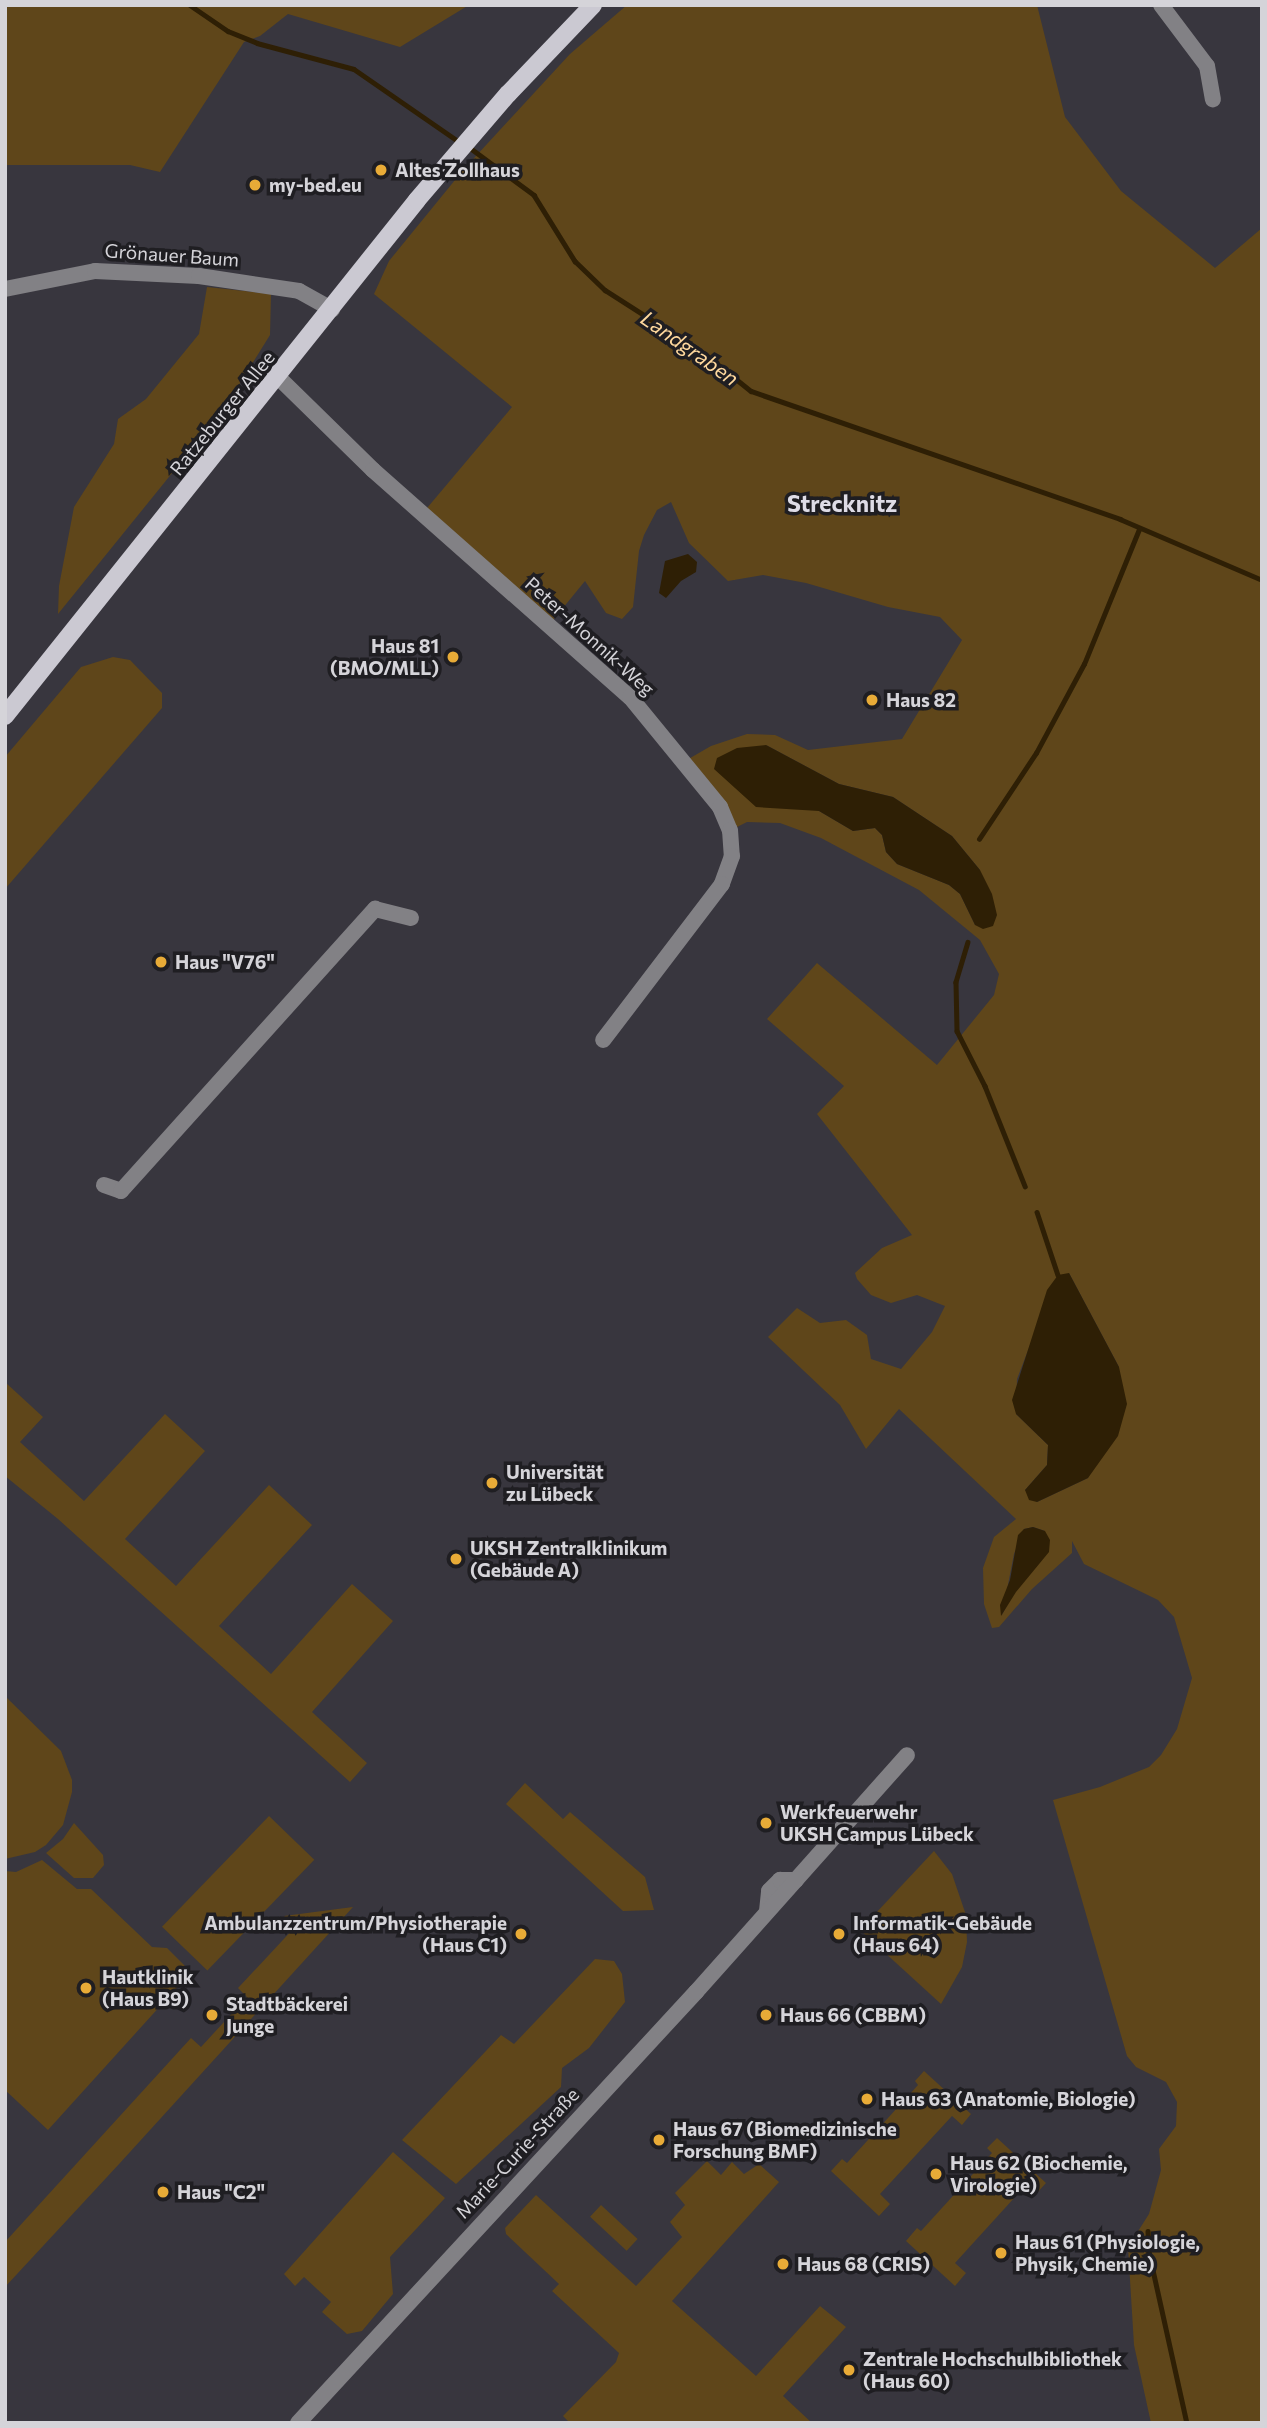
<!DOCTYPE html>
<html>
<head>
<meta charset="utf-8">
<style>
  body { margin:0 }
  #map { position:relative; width:1267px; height:2428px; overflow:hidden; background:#38363e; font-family:Commissioner,sans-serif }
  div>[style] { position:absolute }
  .green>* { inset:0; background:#5f461a; transform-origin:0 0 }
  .water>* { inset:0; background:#2e1f05 }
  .stream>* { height:4.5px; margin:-2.25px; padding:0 2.25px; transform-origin:2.25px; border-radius:2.25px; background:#2e1f05 }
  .minor>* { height:16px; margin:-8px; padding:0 8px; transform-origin:8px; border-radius:8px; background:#828185 }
  .major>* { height:18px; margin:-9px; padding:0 9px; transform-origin:9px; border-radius:9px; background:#cbc9d2 }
  .dots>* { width:19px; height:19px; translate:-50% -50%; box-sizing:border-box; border:4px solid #1f1e22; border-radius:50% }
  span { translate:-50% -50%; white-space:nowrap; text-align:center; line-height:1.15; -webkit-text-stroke:7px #1f1e22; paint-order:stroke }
  .poi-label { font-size:19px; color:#d5d4d9; font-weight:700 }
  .left { translate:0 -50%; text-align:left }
  .right { translate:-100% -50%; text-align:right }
  .street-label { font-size:19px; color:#d5d4d9 }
  .water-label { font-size:21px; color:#fed89d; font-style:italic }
  .quarter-label { font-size:23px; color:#dedce6; font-weight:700 }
  .frame { position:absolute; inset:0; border:7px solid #d5d4d9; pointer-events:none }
</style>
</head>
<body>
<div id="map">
  <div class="green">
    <i style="clip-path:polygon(5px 5px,469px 5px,400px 47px,288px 14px,260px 36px,244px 42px,160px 172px,130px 165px,5px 165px)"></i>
    <i style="clip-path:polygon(evenodd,627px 5px,1037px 5px,1065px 117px,1121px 191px,1215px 268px,1262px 228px,1262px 2423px,1151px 2423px,1134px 2345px,1128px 2247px,1149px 2214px,1161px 2170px,1159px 2149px,1176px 2126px,1177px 2102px,1166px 2082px,1136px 2067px,1127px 2056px,1053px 1800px,1100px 1787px,1149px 1767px,1161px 1755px,1177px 1729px,1192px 1678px,1174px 1617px,1158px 1600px,1084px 1564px,1072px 1541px,1072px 1553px,1032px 1589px,999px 1627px,992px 1628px,984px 1604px,983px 1568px,994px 1537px,1016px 1519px,899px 1409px,866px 1449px,840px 1405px,768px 1337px,797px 1308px,820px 1323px,846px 1320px,867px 1335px,871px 1359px,901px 1369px,932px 1332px,945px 1306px,917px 1295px,891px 1303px,871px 1295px,857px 1279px,855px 1273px,882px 1248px,912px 1235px,817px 1114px,844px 1086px,767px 1019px,817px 963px,937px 1065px,994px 995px,999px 974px,980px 940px,919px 890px,821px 838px,780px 823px,747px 822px,733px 829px,685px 761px,711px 746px,747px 734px,775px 735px,808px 750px,902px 739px,962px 640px,940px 617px,888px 607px,806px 583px,763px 575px,728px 581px,689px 543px,671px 502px,657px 510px,644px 535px,639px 551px,633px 607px,622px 619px,606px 613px,585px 581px,549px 625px,422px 514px,512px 407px,374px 294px,389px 261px,464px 169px,570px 54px,627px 5px,766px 745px,839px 784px,893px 797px,952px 836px,980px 870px,975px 925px,960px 894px,949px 885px,897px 864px,886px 852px,882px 835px,875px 828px,853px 831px,819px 811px,766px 745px,627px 5px,1069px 1273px,1119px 1367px,1088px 1478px,1037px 1502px,1025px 1490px,1047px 1465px,1048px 1445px,1016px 1414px,1017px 1379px,1032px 1340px,1069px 1273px,627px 5px,1033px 1527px,1045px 1531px,1002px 1615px,1014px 1554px,1024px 1529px,1033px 1527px)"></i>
    <i style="clip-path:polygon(207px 287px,271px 294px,270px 335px,224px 409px,58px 614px,59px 586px,74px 507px,114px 444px,118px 419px,146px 399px,199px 334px)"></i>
    <i style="clip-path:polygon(113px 657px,130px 660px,162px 693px,162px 708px,5px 889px,5px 757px,81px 667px)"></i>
    <i style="clip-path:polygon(5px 1382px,43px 1417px,20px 1442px,84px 1501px,165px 1414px,205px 1451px,125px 1539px,176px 1586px,269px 1485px,312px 1525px,219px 1626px,271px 1674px,352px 1584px,393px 1621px,312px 1712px,367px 1763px,350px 1782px,58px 1519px,5px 1476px)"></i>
    <i style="clip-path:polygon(5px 1696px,61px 1751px,72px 1780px,72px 1792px,63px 1825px,46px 1845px,35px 1852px,5px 1859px)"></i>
    <i style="clip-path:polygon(525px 1783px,563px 1819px,570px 1812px,645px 1877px,654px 1910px,623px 1911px,506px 1804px)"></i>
    <i style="left:269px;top:1816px;width:63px;height:154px;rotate:44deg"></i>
    <i style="clip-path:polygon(74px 1823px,103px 1855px,104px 1865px,93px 1878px,74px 1878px,46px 1853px,63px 1839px)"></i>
    <i style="clip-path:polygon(934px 1851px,952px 1874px,966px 1915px,967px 1942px,962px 1967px,941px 2004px,860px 1930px)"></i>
    <i style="clip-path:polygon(42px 1860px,77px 1889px,91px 1889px,152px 1947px,167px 1948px,191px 1972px,48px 2130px,5px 2090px,5px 1871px,16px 1872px)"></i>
    <i style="clip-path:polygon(353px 1907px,120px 2163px,5px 2287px,5px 2242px,191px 2038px,201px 2047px,247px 1997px,238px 1988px,295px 1927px,284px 1916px)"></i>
    <i style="clip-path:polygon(595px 1959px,614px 1961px,622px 1974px,625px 2002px,589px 2048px,562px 2068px,561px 2087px,456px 2184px,402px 2140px,501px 2035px,514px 2044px)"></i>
    <i style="clip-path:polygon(924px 2071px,971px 2114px,962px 2125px,952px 2116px,880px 2194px,890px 2204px,879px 2216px,831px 2171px,842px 2159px,847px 2163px,918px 2085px,915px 2081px)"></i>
    <i style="clip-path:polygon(997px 2138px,1046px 2183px,1036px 2194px,1026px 2185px,955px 2263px,966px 2273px,955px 2286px,906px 2241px,917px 2228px,921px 2231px,992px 2153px,987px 2148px)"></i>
    <i style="clip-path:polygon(393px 2152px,445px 2198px,390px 2257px,393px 2294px,362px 2331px,347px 2334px,322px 2312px,331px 2302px,304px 2277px,295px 2286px,284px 2274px)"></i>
    <i style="clip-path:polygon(707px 2161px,721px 2175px,732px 2162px,744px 2174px,759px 2164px,779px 2182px,672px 2301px,756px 2376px,820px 2306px,846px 2327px,783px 2396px,812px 2423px,570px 2423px,563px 2416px,616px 2362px,619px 2353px,552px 2291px,559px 2284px,506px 2234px,505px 2228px,536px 2195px,636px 2286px,682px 2237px,670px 2222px,685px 2205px,675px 2193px)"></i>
    <i style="left:601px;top:2205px;width:50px;height:16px;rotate:43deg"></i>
  </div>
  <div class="water">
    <i style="clip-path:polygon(688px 554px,697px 562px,696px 572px,681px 581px,666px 598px,659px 593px,665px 561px)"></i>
    <i style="clip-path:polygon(766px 745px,839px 784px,893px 797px,952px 836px,980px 870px,992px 894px,997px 915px,993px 926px,983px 929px,975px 925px,960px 894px,949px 885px,897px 864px,886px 852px,882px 835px,875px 828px,853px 831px,819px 811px,756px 807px,714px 769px,717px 758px,737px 748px)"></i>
    <i style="clip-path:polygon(1069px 1273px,1119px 1367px,1127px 1404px,1118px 1436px,1088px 1478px,1037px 1502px,1029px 1500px,1025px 1490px,1047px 1465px,1048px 1445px,1016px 1414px,1012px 1400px,1047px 1290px,1058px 1275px)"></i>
    <i style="clip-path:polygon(1033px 1527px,1045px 1531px,1050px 1540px,1049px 1552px,1016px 1592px,1001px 1616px,1000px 1605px,1010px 1580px,1018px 1535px,1024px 1529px)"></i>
  </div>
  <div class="stream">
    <i style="left:190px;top:5px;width:46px;rotate:34.4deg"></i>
    <i style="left:228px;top:31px;width:31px;rotate:22deg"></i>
    <i style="left:257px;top:43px;width:100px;rotate:15deg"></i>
    <i style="left:354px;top:69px;width:130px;rotate:34.7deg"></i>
    <i style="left:469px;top:147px;width:81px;rotate:36.4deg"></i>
    <i style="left:534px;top:195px;width:78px;rotate:58.2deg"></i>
    <i style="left:575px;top:261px;width:42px;rotate:44deg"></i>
    <i style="left:605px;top:290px;width:119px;rotate:32.6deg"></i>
    <i style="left:705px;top:354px;width:59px;rotate:38.8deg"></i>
    <i style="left:751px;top:391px;width:391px;rotate:19.1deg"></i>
    <i style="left:1120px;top:519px;width:155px;rotate:23.2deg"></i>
    <i style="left:979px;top:839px;width:103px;rotate:-56.5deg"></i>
    <i style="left:1036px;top:753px;width:101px;rotate:-61.7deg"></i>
    <i style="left:1084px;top:664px;width:146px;rotate:-67.8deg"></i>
    <i style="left:968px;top:942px;width:42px;rotate:106.7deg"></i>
    <i style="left:956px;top:982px;width:49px;rotate:88.8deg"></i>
    <i style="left:957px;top:1031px;width:62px;rotate:63deg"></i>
    <i style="left:985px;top:1086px;width:108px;rotate:68.2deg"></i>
    <i style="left:1037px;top:1212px;width:66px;rotate:71.6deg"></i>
    <i style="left:1148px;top:2231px;width:21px;rotate:87deg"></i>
    <i style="left:1149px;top:2252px;width:175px;rotate:77.5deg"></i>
  </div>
  <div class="minor">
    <i style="left:1161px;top:5px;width:76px;rotate:53deg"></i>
    <i style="left:1207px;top:66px;width:34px;rotate:80deg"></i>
    <i style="left:5px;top:289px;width:92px;rotate:-11.3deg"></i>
    <i style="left:95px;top:271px;width:104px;rotate:2.8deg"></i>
    <i style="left:199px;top:276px;width:101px;rotate:8.5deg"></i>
    <i style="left:299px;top:291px;width:38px;rotate:29deg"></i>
    <i style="left:278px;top:377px;width:133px;rotate:44.4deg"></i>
    <i style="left:373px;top:470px;width:343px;rotate:41.5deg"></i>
    <i style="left:630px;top:697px;width:142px;rotate:50.7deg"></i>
    <i style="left:720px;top:807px;width:25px;rotate:67deg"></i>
    <i style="left:730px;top:830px;width:26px;rotate:86deg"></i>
    <i style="left:732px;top:856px;width:30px;rotate:110deg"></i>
    <i style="left:722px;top:884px;width:196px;rotate:127.3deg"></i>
    <i style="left:104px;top:1185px;width:18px;rotate:19deg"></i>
    <i style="left:121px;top:1191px;width:380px;rotate:-48deg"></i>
    <i style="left:375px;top:909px;width:37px;rotate:14deg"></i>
    <i style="left:767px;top:1911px;width:20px;rotate:-84deg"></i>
    <i style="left:769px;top:1891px;width:16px;rotate:-45deg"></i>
    <i style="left:780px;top:1880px;width:16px"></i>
    <i style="left:298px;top:2423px;width:587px;rotate:-47.28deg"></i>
    <i style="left:696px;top:1992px;width:317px;rotate:-48.3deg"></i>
  </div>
  <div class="major">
    <i style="left:5px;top:716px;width:660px;rotate:-51.39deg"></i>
    <i style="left:417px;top:200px;width:140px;rotate:-49.4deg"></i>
    <i style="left:508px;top:94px;width:123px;rotate:-46.3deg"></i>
  </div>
  <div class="dots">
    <i style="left:381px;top:170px;background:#e8ab37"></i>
    <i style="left:255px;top:185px;background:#e8ab37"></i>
    <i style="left:453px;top:657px;background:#e8ab37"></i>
    <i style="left:872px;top:700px;background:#e8ab37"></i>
    <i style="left:161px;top:962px;background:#e8ab37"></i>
    <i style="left:492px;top:1483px;background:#e8ab37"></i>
    <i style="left:456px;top:1559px;background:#e8ab37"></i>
    <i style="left:766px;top:1823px;background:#e8ab37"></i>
    <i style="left:521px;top:1934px;background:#e8ab37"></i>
    <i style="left:839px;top:1934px;background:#e8ab37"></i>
    <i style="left:86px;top:1988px;background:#e8ab37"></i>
    <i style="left:212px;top:2015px;background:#e8ab37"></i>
    <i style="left:766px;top:2015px;background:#e8ab37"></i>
    <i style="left:867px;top:2099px;background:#e8ab37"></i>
    <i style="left:659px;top:2140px;background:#e8ab37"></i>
    <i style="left:936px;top:2174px;background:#e8ab37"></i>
    <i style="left:163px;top:2192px;background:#e8ab37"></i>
    <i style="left:1001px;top:2253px;background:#e8ab37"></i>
    <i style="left:783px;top:2264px;background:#e8ab37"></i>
    <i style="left:849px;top:2370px;background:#e8ab37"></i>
  </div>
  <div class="poi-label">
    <span class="left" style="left:395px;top:170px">Altes Zollhaus</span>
    <span class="left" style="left:269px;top:185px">my-bed.eu</span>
    <span class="right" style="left:439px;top:657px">Haus 81<br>(BMO/MLL)</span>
    <span class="left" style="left:886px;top:700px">Haus 82</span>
    <span class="left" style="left:175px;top:962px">Haus "V76"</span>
    <span class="left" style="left:506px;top:1483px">Universität<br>zu Lübeck</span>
    <span class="left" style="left:470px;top:1559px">UKSH Zentralklinikum<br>(Gebäude A)</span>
    <span class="left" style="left:780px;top:1823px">Werkfeuerwehr<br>UKSH Campus Lübeck</span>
    <span class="right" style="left:507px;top:1934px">Ambulanzzentrum/Physiotherapie<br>(Haus C1)</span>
    <span class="left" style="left:853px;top:1934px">Informatik-Gebäude<br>(Haus 64)</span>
    <span class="left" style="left:102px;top:1988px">Hautklinik<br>(Haus B9)</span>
    <span class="left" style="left:226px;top:2015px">Stadtbäckerei<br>Junge</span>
    <span class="left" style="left:780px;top:2015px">Haus 66 (CBBM)</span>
    <span class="left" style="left:881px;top:2099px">Haus 63 (Anatomie, Biologie)</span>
    <span class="left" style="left:673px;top:2140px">Haus 67 (Biomedizinische<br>Forschung BMF)</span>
    <span class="left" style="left:950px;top:2174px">Haus 62 (Biochemie,<br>Virologie)</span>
    <span class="left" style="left:177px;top:2192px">Haus "C2"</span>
    <span class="left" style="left:1015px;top:2253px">Haus 61 (Physiologie,<br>Physik, Chemie)</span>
    <span class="left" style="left:797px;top:2264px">Haus 68 (CRIS)</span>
    <span class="left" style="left:863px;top:2370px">Zentrale Hochschulbibliothek<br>(Haus 60)</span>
  </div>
  <div class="street-label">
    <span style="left:172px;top:255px;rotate:4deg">Grönauer Baum</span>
    <span style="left:222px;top:413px;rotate:-51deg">Ratzeburger Allee</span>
    <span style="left:590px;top:636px;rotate:42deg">Peter-Monnik-Weg</span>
    <span style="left:517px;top:2153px;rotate:-47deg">Marie-Curie-Straße</span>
  </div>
  <div class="water-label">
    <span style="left:690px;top:348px;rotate:35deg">Landgraben</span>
  </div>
  <div class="quarter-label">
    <span style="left:842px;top:503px">Strecknitz</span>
  </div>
  <div class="frame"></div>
</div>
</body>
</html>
